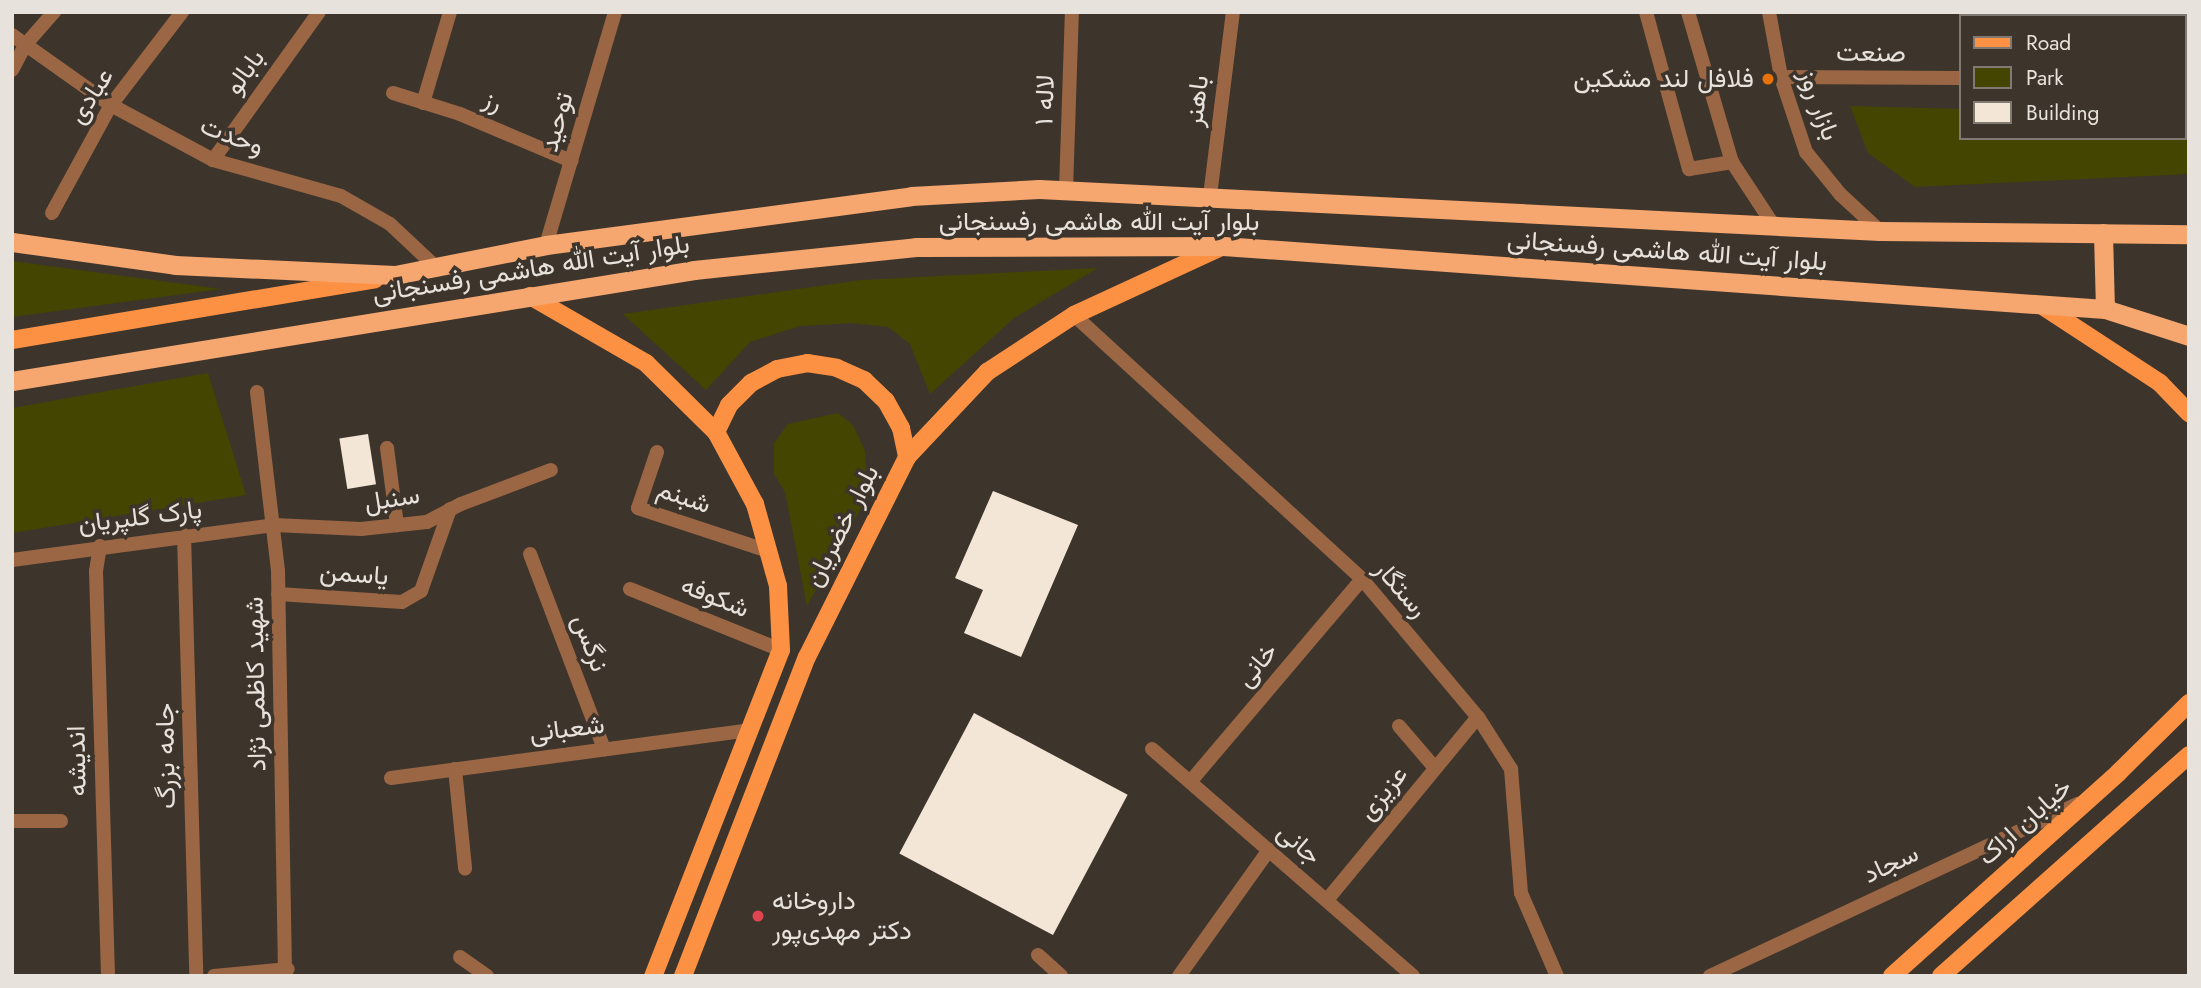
<!DOCTYPE html>
<html>
<head>
<meta charset="utf-8">
<style>
  body { margin:0 }
  #map { position:relative; width:2201px; height:988px; overflow:hidden; background:#3d352c; font-family:Jost,Vazirmatn,sans-serif }
  div>[style] { position:absolute }
  .green>* { inset:0; background:#434500 }
  .building>* { inset:0; background:#f4e6d7; transform-origin:0 0 }
  .minor>* { height:14px; margin:-7px; padding:0 7px; transform-origin:7px; border-radius:7px; background:#9b6644 }
  .tertiary>* { height:14px; margin:-7px; padding:0 7px; transform-origin:7px; border-radius:7px; background:#9b6644 }
  .primary>* { height:18px; margin:-9px; padding:0 9px; transform-origin:9px; border-radius:9px; background:#fd9143 }
  .trunk>* { height:19px; margin:-9.5px; padding:0 9.5px; transform-origin:9.5px; border-radius:9.5px; background:#f6a66f }
  .dots>* { width:19px; height:19px; translate:-50% -50%; box-sizing:border-box; border:4px solid #3d352c; border-radius:50% }
  span { translate:-50% -50%; white-space:nowrap; text-align:center; line-height:1.15; -webkit-text-stroke:7px #3d352c; paint-order:stroke }
  .street-label { font-size:26px; color:#e7e2dc }
  .poi-label { font-size:26px; color:#e7e2dc }
  .right { translate:-100% -50%; text-align:right }
  .left { translate:0 -50%; text-align:left }
  .frame { position:absolute; inset:0; border:14px solid #e7e2dc; pointer-events:none }
  .legend { position:absolute; left:1959px; top:14px; width:228px; height:126px; box-sizing:border-box; background:#3d352c; border:2px solid #817a72; margin:0; padding:9px 12px; list-style:none; font-size:21px; color:#e7e2dc }
  .legend li { display:flex; align-items:center; gap:14px; height:35px }
  .legend b { width:35px; border:2px solid #817a72 }
</style>
</head>
<body>
<div id="map">
  <div class="green">
    <i style="clip-path:polygon(1850px 106px,1961px 109px,1961px 138px,2185px 138px,2189px 116px,2189px 174px,1915px 187px,1868px 153px)"></i>
    <i style="clip-path:polygon(12px 261px,221px 289px,12px 317px)"></i>
    <i style="clip-path:polygon(1098px 268px,1014px 318px,930px 394px,910px 344px,888px 327px,852px 323px,800px 326px,750px 342px,706px 390px,623px 314px,861px 280px)"></i>
    <i style="clip-path:polygon(208px 373px,246px 495px,12px 533px,12px 408px)"></i>
    <i style="clip-path:polygon(838px 413px,853px 425px,865px 451px,867px 479px,861px 508px,807px 606px,785px 492px,774px 474px,774px 443px,788px 424px)"></i>
  </div>
  <div class="building">
    <i style="left:368px;top:434px;width:51px;height:29px;rotate:81deg"></i>
    <i style="clip-path:polygon(993px 491px,1078px 525px,1021px 657px,964px 633px,983px 590px,955px 578px)"></i>
    <i style="left:974px;top:713px;width:174px;height:159px;rotate:28deg"></i>
  </div>
  <div class="minor">
    <i style="left:1646px;top:12px;width:163px;rotate:74.7deg"></i>
    <i style="left:1689px;top:169px;width:44px;rotate:-9.2deg"></i>
    <i style="left:1688px;top:12px;width:156px;rotate:73.7deg"></i>
    <i style="left:1732px;top:162px;width:77px;rotate:56.7deg"></i>
    <i style="left:12px;top:35px;width:121px;rotate:35.3deg"></i>
    <i style="left:111px;top:105px;width:116px;rotate:28.3deg"></i>
    <i style="left:213px;top:160px;width:133px;rotate:15.7deg"></i>
    <i style="left:341px;top:196px;width:56px;rotate:29.7deg"></i>
    <i style="left:390px;top:224px;width:66px;rotate:43.2deg"></i>
    <i style="left:12px;top:70px;width:30px;rotate:-62deg"></i>
    <i style="left:26px;top:44px;width:43px;rotate:-48.8deg"></i>
    <i style="left:2185px;top:71px;width:4px;rotate:-27deg"></i>
    <i style="left:1781px;top:77px;width:180px;rotate:0.3deg"></i>
    <i style="left:393px;top:93px;width:70px;rotate:17.4deg"></i>
    <i style="left:460px;top:114px;width:121px;rotate:22.9deg"></i>
    <i style="left:423px;top:103px;width:95px;rotate:-73.5deg"></i>
    <i style="left:213px;top:160px;width:182px;rotate:-54.4deg"></i>
    <i style="left:1066px;top:190px;width:178px;rotate:-88.1deg"></i>
    <i style="left:1210px;top:196px;width:185px;rotate:-82.9deg"></i>
    <i style="left:52px;top:213px;width:123px;rotate:-61.4deg"></i>
    <i style="left:111px;top:105px;width:117px;rotate:-52.6deg"></i>
    <i style="left:546px;top:245px;width:243px;rotate:-73.5deg"></i>
    <i style="left:1074px;top:315px;width:391px;rotate:42.5deg"></i>
    <i style="left:1362px;top:579px;width:180px;rotate:50deg"></i>
    <i style="left:1478px;top:717px;width:62px;rotate:57.6deg"></i>
    <i style="left:1511px;top:769px;width:124px;rotate:85.4deg"></i>
    <i style="left:1521px;top:893px;width:90px;rotate:66.6deg"></i>
    <i style="left:257px;top:392px;width:180px;rotate:83.3deg"></i>
    <i style="left:278px;top:571px;width:405px;rotate:89deg"></i>
    <i style="left:387px;top:448px;width:78px;rotate:82.6deg"></i>
    <i style="left:657px;top:452px;width:59px;rotate:108.7deg"></i>
    <i style="left:638px;top:508px;width:137px;rotate:18.3deg"></i>
    <i style="left:184px;top:535px;width:441px;rotate:88.4deg"></i>
    <i style="left:100px;top:546px;width:25px;rotate:99deg"></i>
    <i style="left:96px;top:571px;width:405px;rotate:88.3deg"></i>
    <i style="left:530px;top:554px;width:209px;rotate:69.2deg"></i>
    <i style="left:12px;top:560px;width:264px;rotate:-7.6deg"></i>
    <i style="left:274px;top:525px;width:87px;rotate:2.6deg"></i>
    <i style="left:361px;top:529px;width:66px;rotate:-6.1deg"></i>
    <i style="left:427px;top:522px;width:38px;rotate:-28deg"></i>
    <i style="left:461px;top:504px;width:96px;rotate:-20.7deg"></i>
    <i style="left:630px;top:589px;width:163px;rotate:22deg"></i>
    <i style="left:278px;top:594px;width:124px;rotate:3.7deg"></i>
    <i style="left:402px;top:602px;width:22px;rotate:-30deg"></i>
    <i style="left:421px;top:591px;width:87px;rotate:-70.5deg"></i>
    <i style="left:1399px;top:726px;width:55px;rotate:49.4deg"></i>
    <i style="left:1152px;top:749px;width:346px;rotate:41deg"></i>
    <i style="left:455px;top:769px;width:100px;rotate:84.2deg"></i>
    <i style="left:391px;top:778px;width:362px;rotate:-7.6deg"></i>
    <i style="left:1190px;top:782px;width:266px;rotate:-49.7deg"></i>
    <i style="left:12px;top:821px;width:49px"></i>
    <i style="left:1327px;top:900px;width:237px;rotate:-50.5deg"></i>
    <i style="left:1038px;top:955px;width:31px;rotate:42deg"></i>
    <i style="left:460px;top:957px;width:33px;rotate:35deg"></i>
    <i style="left:214px;top:976px;width:74px;rotate:-5.4deg"></i>
    <i style="left:1179px;top:976px;width:155px;rotate:-54.5deg"></i>
  </div>
  <div class="tertiary">
    <i style="left:1769px;top:12px;width:66px;rotate:79.5deg"></i>
    <i style="left:1781px;top:77px;width:79px;rotate:71.6deg"></i>
    <i style="left:1806px;top:152px;width:54px;rotate:51deg"></i>
    <i style="left:1840px;top:194px;width:54px;rotate:42.8deg"></i>
    <i style="left:1710px;top:976px;width:406px;rotate:-25.1deg"></i>
  </div>
  <div class="primary">
    <i style="left:530px;top:296px;width:134px;rotate:30deg"></i>
    <i style="left:646px;top:363px;width:98px;rotate:44.6deg"></i>
    <i style="left:716px;top:432px;width:82px;rotate:61.6deg"></i>
    <i style="left:755px;top:504px;width:85px;rotate:74.3deg"></i>
    <i style="left:778px;top:586px;width:64px;rotate:87.3deg"></i>
    <i style="left:781px;top:650px;width:350px;rotate:111.4deg"></i>
    <i style="left:2041px;top:305px;width:142px;rotate:33.2deg"></i>
    <i style="left:2160px;top:383px;width:42px;rotate:46deg"></i>
    <i style="left:12px;top:340px;width:368px;rotate:-9.5deg"></i>
    <i style="left:716px;top:432px;width:30px;rotate:-64deg"></i>
    <i style="left:729px;top:405px;width:31px;rotate:-45deg"></i>
    <i style="left:751px;top:383px;width:30px;rotate:-28deg"></i>
    <i style="left:777px;top:369px;width:31px;rotate:-11deg"></i>
    <i style="left:807px;top:363px;width:30px;rotate:9deg"></i>
    <i style="left:837px;top:368px;width:30px;rotate:24deg"></i>
    <i style="left:864px;top:380px;width:30px;rotate:44deg"></i>
    <i style="left:886px;top:401px;width:31px;rotate:61deg"></i>
    <i style="left:901px;top:428px;width:30px;rotate:78deg"></i>
    <i style="left:683px;top:976px;width:342px;rotate:-68.8deg"></i>
    <i style="left:807px;top:657px;width:224px;rotate:-63.4deg"></i>
    <i style="left:907px;top:457px;width:117px;rotate:-46.7deg"></i>
    <i style="left:987px;top:372px;width:104px;rotate:-33.2deg"></i>
    <i style="left:1074px;top:315px;width:162px;rotate:-24.8deg"></i>
    <i style="left:1892px;top:976px;width:304px;rotate:-41.9deg"></i>
    <i style="left:2118px;top:773px;width:100px;rotate:-44.6deg"></i>
    <i style="left:1941px;top:976px;width:332px;rotate:-41.7deg"></i>
  </div>
  <div class="trunk">
    <i style="left:2103px;top:233px;width:76px;rotate:88.5deg"></i>
    <i style="left:12px;top:242px;width:165px;rotate:8deg"></i>
    <i style="left:175px;top:265px;width:220px;rotate:2.6deg"></i>
    <i style="left:395px;top:275px;width:154px;rotate:-11.2deg"></i>
    <i style="left:546px;top:245px;width:368px;rotate:-7.6deg"></i>
    <i style="left:911px;top:196px;width:128px;rotate:-3.1deg"></i>
    <i style="left:1039px;top:189px;width:842px;rotate:2.86deg"></i>
    <i style="left:1880px;top:231px;width:309px;rotate:0.6deg"></i>
    <i style="left:12px;top:381px;width:691px;rotate:-9.24deg"></i>
    <i style="left:694px;top:270px;width:223px;rotate:-5.9deg"></i>
    <i style="left:916px;top:247px;width:307px;rotate:-0.2deg"></i>
    <i style="left:1223px;top:246px;width:884px;rotate:4.09deg"></i>
    <i style="left:2105px;top:309px;width:88px;rotate:17.8deg"></i>
  </div>
  <div class="dots">
    <i style="left:1768px;top:79px;background:#e8710a"></i>
    <i style="left:758px;top:916px;background:#e0444e"></i>
  </div>
  <div class="street-label">
    <span style="left:1871px;top:53px;rotate:1deg">صنعت</span>
    <span style="left:245px;top:72px;rotate:-54deg">بابالو</span>
    <span style="left:91px;top:96px;rotate:-57deg">عبادی</span>
    <span style="left:1045px;top:100px;rotate:-88deg">لاله ۱</span>
    <span style="left:493px;top:101px;rotate:23deg">رز</span>
    <span style="left:1197px;top:101px;rotate:-83deg">باهنر</span>
    <span style="left:1819px;top:105px;rotate:70deg">بازار روز</span>
    <span style="left:557px;top:122px;rotate:-74deg">توحید</span>
    <span style="left:232px;top:136px;rotate:21deg">وحدت</span>
    <span style="left:1099px;top:222px">بلوار آیت الله هاشمی رفسنجانی</span>
    <span style="left:1667px;top:251px;rotate:4deg">بلوار آیت الله هاشمی رفسنجانی</span>
    <span style="left:531px;top:269px;rotate:-9deg">بلوار آیت الله هاشمی رفسنجانی</span>
    <span style="left:684px;top:497px;rotate:19deg">شبنم</span>
    <span style="left:392px;top:499px;rotate:-9deg">سنبل</span>
    <span style="left:140px;top:517px;rotate:-7deg">پارک گلپریان</span>
    <span style="left:842px;top:526px;rotate:-63deg">بلوار خضریان</span>
    <span style="left:354px;top:574px;rotate:4deg">یاسمن</span>
    <span style="left:1401px;top:589px;rotate:49deg">رستگار</span>
    <span style="left:715px;top:597px;rotate:22deg">شکوفه</span>
    <span style="left:590px;top:643px;rotate:69deg">نرگس</span>
    <span style="left:1257px;top:665px;rotate:-50deg">خانی</span>
    <span style="left:256px;top:684px;rotate:-91deg">شهید کاظمی نژاد</span>
    <span style="left:567px;top:729px;rotate:-7deg">شعبانی</span>
    <span style="left:166px;top:756px;rotate:-91deg">جامه بزرگ</span>
    <span style="left:77px;top:761px;rotate:-91deg">اندیشه</span>
    <span style="left:1383px;top:793px;rotate:-51deg">عزیزی</span>
    <span style="left:2025px;top:822px;rotate:-42deg">خیابان اراک</span>
    <span style="left:1299px;top:844px;rotate:41deg">جانی</span>
    <span style="left:1891px;top:864px;rotate:-25deg">سجاد</span>
  </div>
  <div class="poi-label">
    <span class="right" style="left:1754px;top:79px">فلافل لند مشکین</span>
    <span class="left" style="left:772px;top:916px">داروخانه<br>دکتر مهدی‌پور</span>
  </div>
  <div class="frame"></div>
  <ul class="legend">
  <li><b style="height:9px;background:#fd9143"></b>Road</li>
  <li><b style="height:19px;background:#434500"></b>Park</li>
  <li><b style="height:19px;background:#f4e6d7"></b>Building</li>
  </ul>
</div>
</body>
</html>
